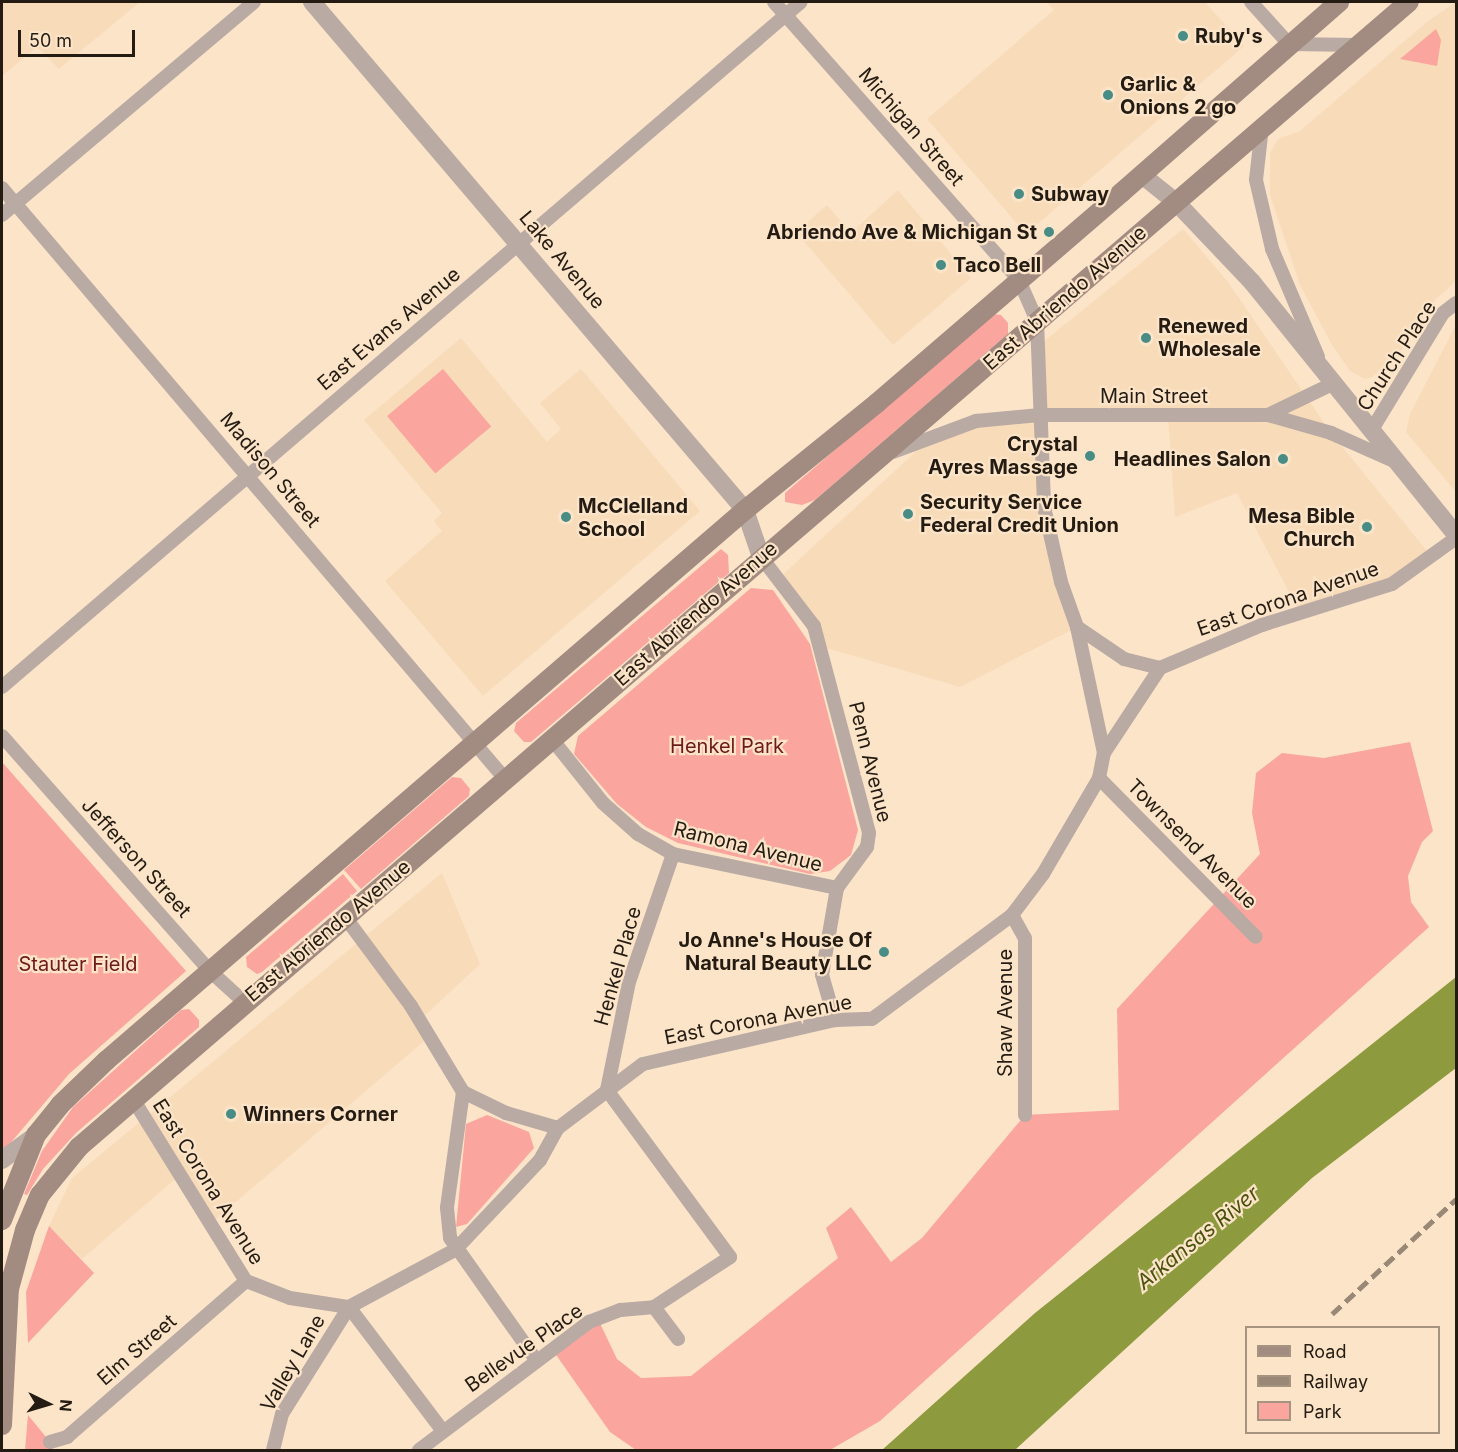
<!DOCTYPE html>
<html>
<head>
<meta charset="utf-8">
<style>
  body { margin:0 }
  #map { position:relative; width:1458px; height:1452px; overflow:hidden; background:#fce4c9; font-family:Inter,sans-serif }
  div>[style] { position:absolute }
  .built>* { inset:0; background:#f8dbb9 }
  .green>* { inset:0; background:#faa59e; transform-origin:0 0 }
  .water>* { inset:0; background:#8d9b3e }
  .minor>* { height:14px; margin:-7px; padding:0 7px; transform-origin:7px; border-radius:7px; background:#b9aaa3 }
  .tertiary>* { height:18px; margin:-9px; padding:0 9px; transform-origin:9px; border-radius:9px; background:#b9aaa3 }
  .secondary>* { height:20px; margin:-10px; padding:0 10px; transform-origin:10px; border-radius:10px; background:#a28c82 }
  .rail>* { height:4.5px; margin-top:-2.25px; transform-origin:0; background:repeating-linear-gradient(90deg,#988875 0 12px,transparent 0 18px) }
  .dots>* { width:16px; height:16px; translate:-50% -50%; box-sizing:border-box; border:3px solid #fce4c9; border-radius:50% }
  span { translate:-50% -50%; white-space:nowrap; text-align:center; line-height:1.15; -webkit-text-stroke:4.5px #fce4c9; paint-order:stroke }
  .poi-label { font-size:20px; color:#241c12; font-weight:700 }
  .left { translate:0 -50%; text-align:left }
  .right { translate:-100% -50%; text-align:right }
  .street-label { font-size:20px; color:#241c12 }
  .park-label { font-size:20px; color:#6e191a }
  .water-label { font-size:21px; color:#49520d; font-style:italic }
  .frame { position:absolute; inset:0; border:3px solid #241c12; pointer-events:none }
  .legend { position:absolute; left:1245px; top:1326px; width:195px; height:108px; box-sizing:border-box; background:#fce4c9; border:2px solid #a69480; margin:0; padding:8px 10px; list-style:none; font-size:18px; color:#241c12 }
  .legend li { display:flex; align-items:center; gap:12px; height:30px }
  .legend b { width:30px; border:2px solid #a69480 }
  .north { position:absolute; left:18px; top:1374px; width:60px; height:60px; -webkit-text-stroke:4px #fce4c9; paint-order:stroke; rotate:95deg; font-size:16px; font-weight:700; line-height:24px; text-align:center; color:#241c12 }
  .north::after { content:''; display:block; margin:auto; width:21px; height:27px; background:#241c12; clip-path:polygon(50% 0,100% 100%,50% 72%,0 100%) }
  .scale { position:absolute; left:18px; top:30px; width:117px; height:27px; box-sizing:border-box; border:3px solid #241c12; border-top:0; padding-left:8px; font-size:18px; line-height:21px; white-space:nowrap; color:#241c12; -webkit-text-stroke:4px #fce4c9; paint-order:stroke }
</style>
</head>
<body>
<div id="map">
  <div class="built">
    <i style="clip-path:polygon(2px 2px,140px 2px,59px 69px,37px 47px,2px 76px)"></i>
    <i style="clip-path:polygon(1047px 2px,1205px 2px,1244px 46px,1026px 234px,927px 119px,1054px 10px)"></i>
    <i style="clip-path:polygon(1456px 2px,1456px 281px,1436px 299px,1403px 348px,1372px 377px,1365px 379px,1350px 371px,1332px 345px,1300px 285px,1270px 195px,1270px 153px,1278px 139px,1300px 131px,1428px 21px)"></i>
    <i style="clip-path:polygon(898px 190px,971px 278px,893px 345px,796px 232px,827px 205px,851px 233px)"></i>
    <i style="clip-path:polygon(1183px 229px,1228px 282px,1331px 433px,1431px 556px,1392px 584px,1300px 613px,1237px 493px,1175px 517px,1168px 415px,1040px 415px,1044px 507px,1077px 627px,960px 687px,820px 646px,778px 579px,936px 433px,1039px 415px,1037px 347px)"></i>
    <i style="clip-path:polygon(1456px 325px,1456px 492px,1406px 432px,1410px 414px)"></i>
    <i style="clip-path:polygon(461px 338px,547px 442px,561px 429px,540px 403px,581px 369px,700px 511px,483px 696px,385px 581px,442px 531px,434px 521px,442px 513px,364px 420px)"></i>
    <i style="clip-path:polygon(442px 873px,480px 964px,420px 1020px,430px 1036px,210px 1224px,180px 1175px,82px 1259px,49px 1226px,72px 1178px)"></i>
  </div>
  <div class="green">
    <i style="clip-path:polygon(1436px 29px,1441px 40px,1437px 66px,1400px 59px)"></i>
    <i style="clip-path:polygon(992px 314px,1001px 315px,1008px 323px,1008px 334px,815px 500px,802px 505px,785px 502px,785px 493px)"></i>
    <i style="left:443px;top:369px;width:75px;height:73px;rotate:50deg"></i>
    <i style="clip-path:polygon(721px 549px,728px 555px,729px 573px,531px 742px,524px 742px,514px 731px,516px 723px)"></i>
    <i style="clip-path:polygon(751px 588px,773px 590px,810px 644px,858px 830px,851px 855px,830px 871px,810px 874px,678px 843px,646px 827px,617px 804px,574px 754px,578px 736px)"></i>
    <i style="clip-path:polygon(1410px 742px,1433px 831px,1422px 842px,1408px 876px,1411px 902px,1429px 927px,880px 1421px,830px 1450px,636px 1450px,610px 1432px,552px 1349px,598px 1319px,617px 1359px,641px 1378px,691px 1376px,838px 1258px,826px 1228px,851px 1207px,891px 1262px,922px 1238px,1025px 1115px,1119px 1110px,1117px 1009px,1260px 854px,1252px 813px,1256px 773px,1282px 753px,1324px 758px)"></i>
    <i style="clip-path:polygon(2px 762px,186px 971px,69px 1074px,2px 1153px)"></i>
    <i style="clip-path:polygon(452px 777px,461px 778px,470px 789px,469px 796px,361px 889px,344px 870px)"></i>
    <i style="clip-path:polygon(343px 874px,357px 891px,262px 972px,257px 974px,247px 967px,246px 957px)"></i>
    <i style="clip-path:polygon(189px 1009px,199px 1020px,199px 1027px,76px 1133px,43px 1169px,27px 1195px,24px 1194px,42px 1151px,73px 1107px,181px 1010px)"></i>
    <i style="clip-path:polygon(487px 1115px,529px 1132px,534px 1148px,467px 1224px,456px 1227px,466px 1124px)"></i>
    <i style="clip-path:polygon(49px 1226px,94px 1273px,28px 1343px,26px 1292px)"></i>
    <i style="clip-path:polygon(28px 1415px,50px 1442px,53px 1450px,25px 1450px)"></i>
  </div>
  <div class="water">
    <i style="clip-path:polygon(1456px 977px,1456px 1068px,1312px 1178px,1015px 1450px,882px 1450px,1035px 1313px)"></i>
  </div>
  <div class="minor">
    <i style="left:774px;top:2px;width:371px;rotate:48.6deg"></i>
    <i style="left:1019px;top:280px;width:45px;rotate:66.3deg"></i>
    <i style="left:1037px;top:321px;width:186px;rotate:87.8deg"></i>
    <i style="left:1044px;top:507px;width:77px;rotate:77.2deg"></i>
    <i style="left:1061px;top:582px;width:48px;rotate:70.4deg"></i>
    <i style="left:1077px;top:627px;width:57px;rotate:34.2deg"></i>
    <i style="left:1124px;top:659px;width:37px;rotate:14deg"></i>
    <i style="left:1251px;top:2px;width:57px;rotate:47.9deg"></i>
    <i style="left:1289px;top:44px;width:68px;rotate:0.8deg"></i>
    <i style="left:1262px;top:127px;width:53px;rotate:96.5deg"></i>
    <i style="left:1256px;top:180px;width:71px;rotate:76.9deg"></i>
    <i style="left:1272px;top:249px;width:117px;rotate:66.9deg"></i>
    <i style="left:2px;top:188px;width:777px;rotate:49.59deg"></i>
    <i style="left:2px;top:215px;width:330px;rotate:-40.2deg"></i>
    <i style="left:1268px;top:415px;width:71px;rotate:-25.8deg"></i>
    <i style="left:1371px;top:431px;width:138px;rotate:-58.6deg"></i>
    <i style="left:1443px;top:313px;width:16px;rotate:-38deg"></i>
    <i style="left:893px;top:452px;width:89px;rotate:-20.5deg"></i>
    <i style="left:976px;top:421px;width:64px;rotate:-5.4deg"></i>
    <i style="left:1040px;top:415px;width:228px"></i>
    <i style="left:1268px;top:415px;width:66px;rotate:15.9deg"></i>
    <i style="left:1331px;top:433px;width:71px;rotate:24deg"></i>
    <i style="left:761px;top:557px;width:87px;rotate:52.5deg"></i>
    <i style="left:814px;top:626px;width:214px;rotate:75.1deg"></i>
    <i style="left:869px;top:833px;width:14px;rotate:98deg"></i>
    <i style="left:867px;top:847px;width:51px;rotate:126.2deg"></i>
    <i style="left:837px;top:888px;width:88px;rotate:99.8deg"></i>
    <i style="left:822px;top:975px;width:47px;rotate:73.9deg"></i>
    <i style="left:1077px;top:627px;width:129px;rotate:77.9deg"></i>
    <i style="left:2px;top:687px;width:1052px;rotate:-40.61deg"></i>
    <i style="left:2px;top:736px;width:312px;rotate:48.5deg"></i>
    <i style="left:209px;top:970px;width:47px;rotate:42.4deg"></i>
    <i style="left:551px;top:738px;width:83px;rotate:51.3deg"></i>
    <i style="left:603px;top:803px;width:47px;rotate:41.5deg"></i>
    <i style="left:638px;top:834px;width:40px;rotate:29.7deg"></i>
    <i style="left:673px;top:854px;width:167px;rotate:11.7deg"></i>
    <i style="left:1099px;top:778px;width:223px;rotate:45.4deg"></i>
    <i style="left:1012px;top:915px;width:26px;rotate:61deg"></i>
    <i style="left:1025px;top:938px;width:177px;rotate:90deg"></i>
    <i style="left:345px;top:917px;width:111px;rotate:53.4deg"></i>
    <i style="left:411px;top:1006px;width:100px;rotate:58.8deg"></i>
    <i style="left:463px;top:1092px;width:48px;rotate:26deg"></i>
    <i style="left:506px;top:1113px;width:54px;rotate:16.1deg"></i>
    <i style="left:463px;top:1092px;width:117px;rotate:97.9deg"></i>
    <i style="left:447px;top:1208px;width:30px;rotate:84deg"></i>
    <i style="left:450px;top:1238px;width:149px;rotate:54.8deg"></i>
    <i style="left:133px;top:1099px;width:214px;rotate:58.2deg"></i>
    <i style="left:246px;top:1281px;width:47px;rotate:21.1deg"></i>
    <i style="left:290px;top:1298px;width:60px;rotate:8.7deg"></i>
    <i style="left:349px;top:1307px;width:120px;rotate:-28.3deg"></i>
    <i style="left:455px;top:1250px;width:124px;rotate:-46.6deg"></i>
    <i style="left:540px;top:1160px;width:37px;rotate:-61deg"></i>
    <i style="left:558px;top:1128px;width:106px;rotate:-37deg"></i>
    <i style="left:643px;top:1064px;width:197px;rotate:-12.9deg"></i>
    <i style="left:835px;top:1020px;width:37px;rotate:-2deg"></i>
    <i style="left:872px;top:1019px;width:174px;rotate:-36.6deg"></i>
    <i style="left:1012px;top:915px;width:51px;rotate:-52.9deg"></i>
    <i style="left:1043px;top:874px;width:111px;rotate:-59.7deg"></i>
    <i style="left:1099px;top:778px;width:25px;rotate:-79deg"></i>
    <i style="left:1104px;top:753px;width:102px;rotate:-56.6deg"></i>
    <i style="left:1160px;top:668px;width:111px;rotate:-22.9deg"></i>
    <i style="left:1262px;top:625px;width:136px;rotate:-17.5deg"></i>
    <i style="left:1392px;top:584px;width:79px;rotate:-35.7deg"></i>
    <i style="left:654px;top:1307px;width:40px;rotate:53deg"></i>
    <i style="left:50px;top:1442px;width:18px;rotate:-16deg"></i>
    <i style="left:67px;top:1437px;width:237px;rotate:-41.1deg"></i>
    <i style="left:273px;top:1450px;width:37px;rotate:-76deg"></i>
    <i style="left:282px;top:1414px;width:126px;rotate:-57.9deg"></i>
    <i style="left:349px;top:1307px;width:154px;rotate:52.9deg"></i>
    <i style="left:419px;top:1450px;width:213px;rotate:-37deg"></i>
    <i style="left:589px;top:1322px;width:34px;rotate:-21deg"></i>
    <i style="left:621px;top:1310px;width:33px;rotate:-5deg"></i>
    <i style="left:654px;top:1307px;width:91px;rotate:-33.3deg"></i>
    <i style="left:730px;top:1257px;width:207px;rotate:-126.4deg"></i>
    <i style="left:607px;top:1090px;width:110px;rotate:-78.5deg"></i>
    <i style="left:629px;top:982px;width:135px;rotate:-71deg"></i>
  </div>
  <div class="tertiary">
    <i style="left:312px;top:2px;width:667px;rotate:49.56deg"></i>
    <i style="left:745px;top:510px;width:50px;rotate:71.2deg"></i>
    <i style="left:1142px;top:175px;width:45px;rotate:38.7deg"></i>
    <i style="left:1177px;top:203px;width:109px;rotate:46.5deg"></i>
    <i style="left:1252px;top:282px;width:325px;rotate:51.1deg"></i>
    <i style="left:2px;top:1160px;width:42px;rotate:-36.3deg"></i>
  </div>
  <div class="secondary">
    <i style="left:2px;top:1220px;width:92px;rotate:-68.2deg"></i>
    <i style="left:36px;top:1135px;width:38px;rotate:-51deg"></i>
    <i style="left:60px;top:1105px;width:65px;rotate:-43.8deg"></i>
    <i style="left:107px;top:1060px;width:842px;rotate:-40.76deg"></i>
    <i style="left:745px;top:510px;width:170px;rotate:-39deg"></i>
    <i style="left:877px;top:403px;width:322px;rotate:-40.7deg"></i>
    <i style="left:1121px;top:193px;width:290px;rotate:-41.2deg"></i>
    <i style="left:2px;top:1425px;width:136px;rotate:-87.1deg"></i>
    <i style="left:9px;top:1289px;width:61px;rotate:-74.8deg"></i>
    <i style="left:25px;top:1230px;width:38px;rotate:-67deg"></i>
    <i style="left:40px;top:1195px;width:62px;rotate:-50.9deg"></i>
    <i style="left:79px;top:1147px;width:1755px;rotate:-40.73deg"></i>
  </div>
  <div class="rail">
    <i style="left:1332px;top:1314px;width:169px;rotate:-42.8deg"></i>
  </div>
  <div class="dots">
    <i style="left:1183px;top:36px;background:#478d86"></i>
    <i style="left:1108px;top:95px;background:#478d86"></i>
    <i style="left:1019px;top:194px;background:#478d86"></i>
    <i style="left:1049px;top:232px;background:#478d86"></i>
    <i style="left:941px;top:265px;background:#478d86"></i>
    <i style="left:1146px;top:338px;background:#478d86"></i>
    <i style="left:1090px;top:456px;background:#478d86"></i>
    <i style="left:1283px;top:459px;background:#478d86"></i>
    <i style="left:908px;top:514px;background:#478d86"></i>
    <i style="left:566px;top:517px;background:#478d86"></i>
    <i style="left:1367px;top:527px;background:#478d86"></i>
    <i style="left:884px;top:952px;background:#478d86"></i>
    <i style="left:231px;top:1114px;background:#478d86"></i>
  </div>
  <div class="poi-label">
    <span class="left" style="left:1195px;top:36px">Ruby's</span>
    <span class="left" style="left:1120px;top:96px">Garlic &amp;<br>Onions 2 go</span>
    <span class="left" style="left:1031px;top:194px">Subway</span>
    <span class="right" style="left:1037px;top:232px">Abriendo Ave &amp; Michigan St</span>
    <span class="left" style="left:953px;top:265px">Taco Bell</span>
    <span class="left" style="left:1158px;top:338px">Renewed<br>Wholesale</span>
    <span class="right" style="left:1078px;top:456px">Crystal<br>Ayres Massage</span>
    <span class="right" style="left:1271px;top:459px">Headlines Salon</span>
    <span class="left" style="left:920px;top:514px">Security Service<br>Federal Credit Union</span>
    <span class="left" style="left:578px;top:518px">McClelland<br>School</span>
    <span class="right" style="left:1355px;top:528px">Mesa Bible<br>Church</span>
    <span class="right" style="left:872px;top:952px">Jo Anne's House Of<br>Natural Beauty LLC</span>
    <span class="left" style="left:243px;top:1114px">Winners Corner</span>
  </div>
  <div class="street-label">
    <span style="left:911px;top:127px;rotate:49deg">Michigan Street</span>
    <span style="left:562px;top:260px;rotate:50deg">Lake Avenue</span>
    <span style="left:1065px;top:298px;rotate:-41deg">East Abriendo Avenue</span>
    <span style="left:389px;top:329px;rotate:-40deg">East Evans Avenue</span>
    <span style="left:1397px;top:356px;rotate:-57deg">Church Place</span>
    <span style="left:1154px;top:396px">Main Street</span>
    <span style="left:270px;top:470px;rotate:50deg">Madison Street</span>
    <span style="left:1288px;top:599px;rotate:-19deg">East Corona Avenue</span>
    <span style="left:696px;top:614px;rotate:-41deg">East Abriendo Avenue</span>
    <span style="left:870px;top:762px;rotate:76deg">Penn Avenue</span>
    <span style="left:1192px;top:844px;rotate:45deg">Townsend Avenue</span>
    <span style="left:748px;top:847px;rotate:14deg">Ramona Avenue</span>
    <span style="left:136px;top:858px;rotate:48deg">Jefferson Street</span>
    <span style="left:328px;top:931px;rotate:-40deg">East Abriendo Avenue</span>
    <span style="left:618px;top:966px;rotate:-74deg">Henkel Place</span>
    <span style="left:1005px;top:1013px;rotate:-90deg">Shaw Avenue</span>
    <span style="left:758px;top:1020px;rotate:-11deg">East Corona Avenue</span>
    <span style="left:208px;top:1182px;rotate:58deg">East Corona Avenue</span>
    <span style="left:524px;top:1348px;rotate:-35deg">Bellevue Place</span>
    <span style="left:137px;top:1350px;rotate:-41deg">Elm Street</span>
    <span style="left:293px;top:1363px;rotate:-60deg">Valley Lane</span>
  </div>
  <div class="park-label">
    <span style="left:727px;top:746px">Henkel Park</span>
    <span style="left:78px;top:964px">Stauter Field</span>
  </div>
  <div class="water-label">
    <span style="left:1198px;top:1238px;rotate:-39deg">Arkansas River</span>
  </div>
  <div class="frame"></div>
  <ul class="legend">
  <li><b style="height:8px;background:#a28c82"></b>Road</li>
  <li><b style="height:8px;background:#988875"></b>Railway</li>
  <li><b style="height:16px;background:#faa59e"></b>Park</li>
  </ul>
  <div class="north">N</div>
  <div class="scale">50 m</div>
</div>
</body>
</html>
